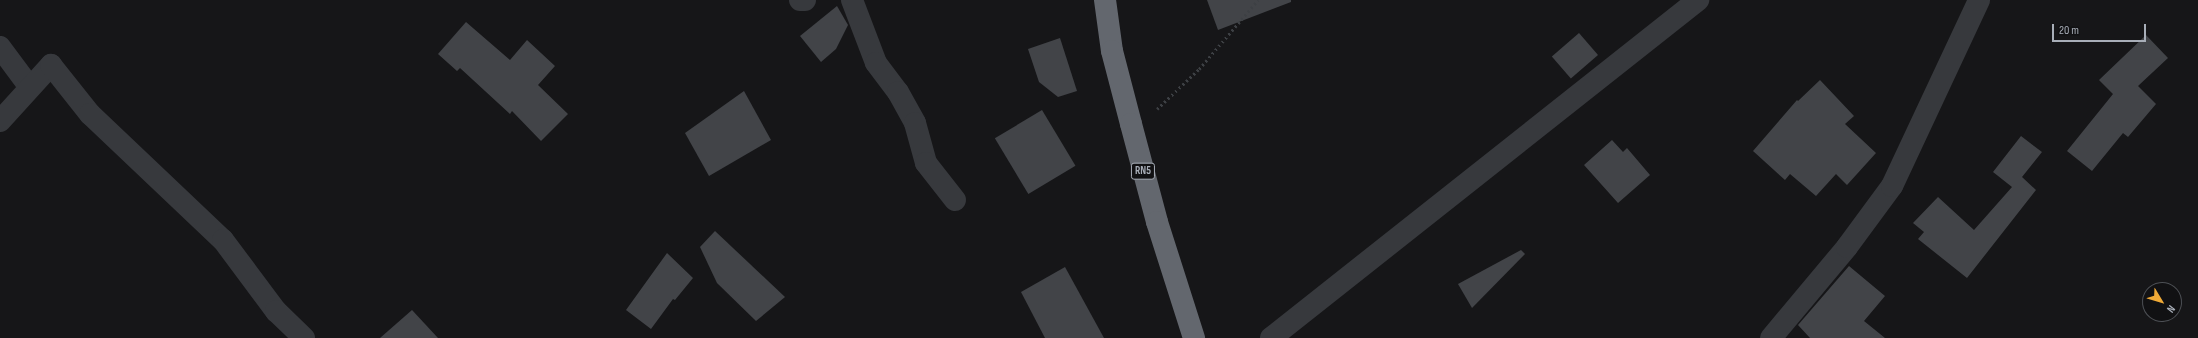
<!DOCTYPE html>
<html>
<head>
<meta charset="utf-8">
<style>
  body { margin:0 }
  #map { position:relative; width:2198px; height:338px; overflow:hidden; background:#161618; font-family:"Sofia Sans Condensed",sans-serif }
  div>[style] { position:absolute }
  .building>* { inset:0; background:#424448; transform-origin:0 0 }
  .path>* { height:2.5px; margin-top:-1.25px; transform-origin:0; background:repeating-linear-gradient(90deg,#3d4044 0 2px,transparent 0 5px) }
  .minor>* { height:22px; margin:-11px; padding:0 11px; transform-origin:11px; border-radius:11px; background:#37393d }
  .highway>* { height:22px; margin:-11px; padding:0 11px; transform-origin:11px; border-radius:11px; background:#63676e }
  span { translate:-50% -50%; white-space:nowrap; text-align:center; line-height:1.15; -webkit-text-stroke:3px #111113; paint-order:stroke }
  .shield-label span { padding:1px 3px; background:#111113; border:1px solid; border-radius:3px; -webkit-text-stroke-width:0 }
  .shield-label { font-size:11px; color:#a8aeb8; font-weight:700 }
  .north { position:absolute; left:2142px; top:282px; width:40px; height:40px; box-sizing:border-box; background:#111113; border:1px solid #4d5055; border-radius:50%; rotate:128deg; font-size:11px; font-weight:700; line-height:16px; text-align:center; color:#a8aeb8 }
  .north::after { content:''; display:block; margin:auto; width:14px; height:18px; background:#f0aa37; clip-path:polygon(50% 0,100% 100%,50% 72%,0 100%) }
  .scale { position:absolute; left:2052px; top:24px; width:94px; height:18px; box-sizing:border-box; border:2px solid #a8aeb8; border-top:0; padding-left:5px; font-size:12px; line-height:14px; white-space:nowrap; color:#a8aeb8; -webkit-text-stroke:3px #111113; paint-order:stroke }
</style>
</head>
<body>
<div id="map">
  <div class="building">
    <i style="clip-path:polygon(1207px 0,1291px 0,1291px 2px,1218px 30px)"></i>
    <i style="clip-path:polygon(837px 6px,848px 25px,836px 49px,821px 62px,800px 36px)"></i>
    <i style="clip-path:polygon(466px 22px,510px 60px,527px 40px,555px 66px,538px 85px,568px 114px,541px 141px,512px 111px,510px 114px,460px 68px,457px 71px,438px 54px)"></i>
    <i style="left:1579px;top:33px;width:29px;height:36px;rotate:49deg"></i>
    <i style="clip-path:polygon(2146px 35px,2168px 58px,2138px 86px,2156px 104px,2128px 137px,2123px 133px,2092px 171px,2067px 151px,2113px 94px,2099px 80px)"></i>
    <i style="clip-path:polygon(1060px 38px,1077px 91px,1058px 97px,1039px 82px,1028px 49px)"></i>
    <i style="clip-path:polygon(1820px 80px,1854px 116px,1845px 124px,1876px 153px,1847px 185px,1836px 174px,1816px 196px,1790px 174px,1785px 180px,1753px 151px,1797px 100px,1798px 101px)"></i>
    <i style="clip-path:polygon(744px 91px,771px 140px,709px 176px,685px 133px)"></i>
    <i style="left:1042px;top:110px;width:65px;height:55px;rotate:59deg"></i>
    <i style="clip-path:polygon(2021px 136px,2042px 152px,2022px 177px,2036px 190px,1967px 278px,1918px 239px,1924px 232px,1913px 223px,1938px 197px,1974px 230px,2012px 187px,1993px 172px)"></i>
    <i style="clip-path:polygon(1612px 140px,1623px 152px,1627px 148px,1650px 175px,1618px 203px,1584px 165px)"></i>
    <i style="clip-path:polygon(715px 231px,785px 297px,756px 321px,717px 283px,700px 247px)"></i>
    <i style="clip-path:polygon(1521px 250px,1525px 254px,1472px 308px,1458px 284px)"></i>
    <i style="clip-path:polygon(667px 253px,693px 278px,675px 300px,673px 299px,651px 329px,626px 310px)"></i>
    <i style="clip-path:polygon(1849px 266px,1885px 296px,1864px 321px,1885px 338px,1810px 338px,1798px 325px)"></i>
    <i style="clip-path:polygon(1065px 267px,1104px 338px,1045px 338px,1021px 292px)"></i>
    <i style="clip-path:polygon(412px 310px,438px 338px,380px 338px)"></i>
  </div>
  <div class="path">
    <i style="left:1157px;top:109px;width:58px;rotate:-43.6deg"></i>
    <i style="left:1199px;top:69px;width:91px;rotate:-49.5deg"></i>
  </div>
  <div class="minor">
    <i style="left:800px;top:0;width:5px"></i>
    <i style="left:852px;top:0;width:67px;rotate:69.1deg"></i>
    <i style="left:876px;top:63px;width:36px;rotate:53deg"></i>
    <i style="left:898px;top:92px;width:35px;rotate:61deg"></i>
    <i style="left:915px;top:123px;width:41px;rotate:74.6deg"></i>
    <i style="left:926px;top:163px;width:47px;rotate:51.9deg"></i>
    <i style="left:0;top:47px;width:49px;rotate:53.4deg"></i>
    <i style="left:0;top:121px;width:76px;rotate:-47.7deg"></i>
    <i style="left:51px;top:65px;width:63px;rotate:51.5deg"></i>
    <i style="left:90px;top:114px;width:183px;rotate:43.5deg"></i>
    <i style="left:223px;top:240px;width:89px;rotate:53.3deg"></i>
    <i style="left:276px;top:311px;width:39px;rotate:44deg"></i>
    <i style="left:1271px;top:338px;width:545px;rotate:-38.36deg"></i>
    <i style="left:1771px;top:338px;width:119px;rotate:-50.1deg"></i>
    <i style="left:1847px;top:247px;width:76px;rotate:-53.6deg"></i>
    <i style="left:1892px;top:186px;width:205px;rotate:-64.9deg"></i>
  </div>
  <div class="highway">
    <i style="left:1105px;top:0;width:51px;rotate:82.2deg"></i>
    <i style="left:1112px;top:51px;width:75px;rotate:75.4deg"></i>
    <i style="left:1131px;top:124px;width:101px;rotate:75.1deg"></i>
    <i style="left:1157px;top:222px;width:122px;rotate:72.3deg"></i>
  </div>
  <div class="shield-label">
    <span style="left:1143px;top:171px">RN5</span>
  </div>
  <div class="north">N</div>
  <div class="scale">20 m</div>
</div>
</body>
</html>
